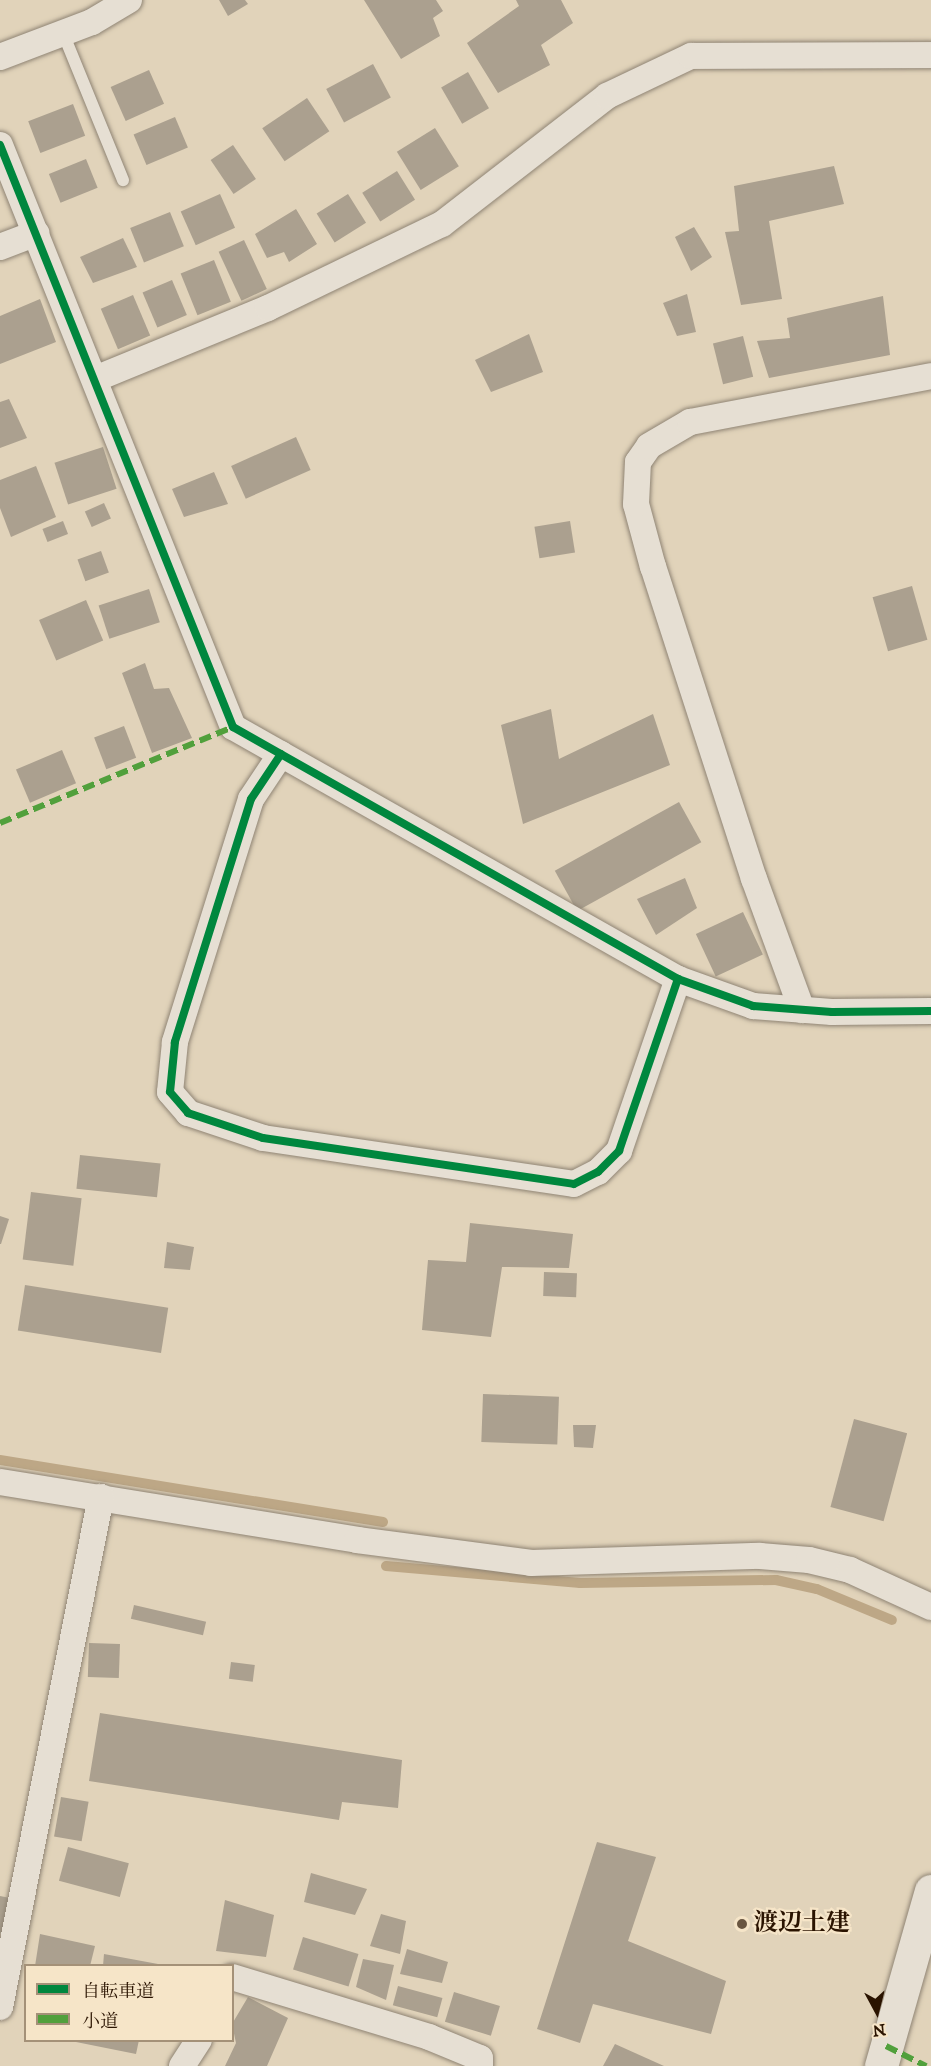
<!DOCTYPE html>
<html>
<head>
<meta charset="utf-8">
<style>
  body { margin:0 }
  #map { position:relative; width:931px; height:2066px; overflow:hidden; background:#e1d3ba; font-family:"IM FELL DW Pica","Noto Serif JP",serif }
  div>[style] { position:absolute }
  .stream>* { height:10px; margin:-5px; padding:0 5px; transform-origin:5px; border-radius:5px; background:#bda786 }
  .building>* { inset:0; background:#aba08f; transform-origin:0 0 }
  .roads { filter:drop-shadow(0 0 2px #8f8474) drop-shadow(0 0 2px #8f8474) }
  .service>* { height:12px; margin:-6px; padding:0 6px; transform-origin:6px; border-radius:6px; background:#e6dfd3 }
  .minor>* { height:26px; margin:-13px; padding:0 13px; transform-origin:13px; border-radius:13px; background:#e6dfd3 }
  .secondary>* { height:33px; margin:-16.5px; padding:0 16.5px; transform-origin:16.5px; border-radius:16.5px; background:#e6dfd3 }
  .quiet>* { height:6px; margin-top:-3px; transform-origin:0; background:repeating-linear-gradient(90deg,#51a03c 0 12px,transparent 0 18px) }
  .cycleway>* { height:8px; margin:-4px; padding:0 4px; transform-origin:4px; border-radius:4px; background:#00873e }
  .dots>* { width:16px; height:16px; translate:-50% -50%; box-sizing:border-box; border:3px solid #f6e5c8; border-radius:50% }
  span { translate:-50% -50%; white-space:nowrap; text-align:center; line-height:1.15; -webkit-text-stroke:4.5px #f6e5c8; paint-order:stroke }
  .poi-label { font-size:24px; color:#2a1300; font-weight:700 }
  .left { translate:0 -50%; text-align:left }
  .legend { position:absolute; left:24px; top:1964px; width:210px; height:78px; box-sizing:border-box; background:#f6e5c8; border:2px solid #a49178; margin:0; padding:8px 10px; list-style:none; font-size:18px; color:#2a1300 }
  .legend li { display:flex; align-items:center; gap:12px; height:30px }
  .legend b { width:30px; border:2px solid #a49178 }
  .north { position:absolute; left:847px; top:1982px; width:60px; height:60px; -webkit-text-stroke:4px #f6e5c8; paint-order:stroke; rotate:173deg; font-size:16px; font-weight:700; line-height:24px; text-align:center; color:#2a1300 }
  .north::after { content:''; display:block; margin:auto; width:21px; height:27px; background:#2a1300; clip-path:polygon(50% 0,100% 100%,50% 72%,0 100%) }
</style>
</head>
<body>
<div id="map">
  <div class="stream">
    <i style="left:0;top:1460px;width:388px;rotate:9.2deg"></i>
    <i style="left:386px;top:1566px;width:195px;rotate:5deg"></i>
    <i style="left:580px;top:1583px;width:196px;rotate:-0.9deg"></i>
    <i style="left:776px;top:1580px;width:42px;rotate:12.4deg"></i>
    <i style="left:817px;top:1589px;width:81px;rotate:22.5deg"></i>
  </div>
  <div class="building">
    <i style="clip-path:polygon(219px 0,245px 0,248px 4px,228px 16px)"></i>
    <i style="clip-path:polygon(364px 0,436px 0,443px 11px,433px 18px,440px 36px,401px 59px)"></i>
    <i style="clip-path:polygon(516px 0,561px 0,573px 23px,541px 45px,550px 65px,498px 93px,467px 43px,519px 6px)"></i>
    <i style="left:373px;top:64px;width:38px;height:53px;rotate:62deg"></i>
    <i style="left:149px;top:70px;width:37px;height:42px;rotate:66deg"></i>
    <i style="left:468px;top:72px;width:42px;height:31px;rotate:60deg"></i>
    <i style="left:307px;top:98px;width:40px;height:54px;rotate:56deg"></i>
    <i style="left:73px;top:104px;width:34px;height:48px;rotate:69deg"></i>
    <i style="left:175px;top:117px;width:33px;height:45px;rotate:67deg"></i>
    <i style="left:435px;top:128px;width:45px;height:45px;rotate:58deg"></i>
    <i style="left:233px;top:145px;width:41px;height:27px;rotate:56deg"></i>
    <i style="left:86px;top:159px;width:31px;height:40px;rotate:68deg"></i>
    <i style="clip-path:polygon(834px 166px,844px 204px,769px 221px,782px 299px,741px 305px,725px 232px,739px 231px,734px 186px)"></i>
    <i style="left:397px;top:171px;width:34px;height:41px;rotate:58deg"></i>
    <i style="left:220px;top:194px;width:37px;height:43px;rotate:66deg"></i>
    <i style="left:348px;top:194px;width:34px;height:37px;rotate:58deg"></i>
    <i style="clip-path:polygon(296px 209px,317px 244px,289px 262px,284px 252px,267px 258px,255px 234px)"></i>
    <i style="left:170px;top:212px;width:37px;height:43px;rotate:68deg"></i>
    <i style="clip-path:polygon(694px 227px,712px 257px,691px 271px,675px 237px)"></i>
    <i style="clip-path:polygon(123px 238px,137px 267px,93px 283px,80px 257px)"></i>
    <i style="left:244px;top:240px;width:54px;height:28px;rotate:65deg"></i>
    <i style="left:214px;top:260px;width:45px;height:36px;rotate:68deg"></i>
    <i style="left:172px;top:280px;width:38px;height:32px;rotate:67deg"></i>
    <i style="clip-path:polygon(687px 294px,696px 332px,677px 336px,663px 303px)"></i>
    <i style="left:133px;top:295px;width:44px;height:35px;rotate:67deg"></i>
    <i style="clip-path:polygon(883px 296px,890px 355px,769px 378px,757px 341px,790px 338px,787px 318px)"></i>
    <i style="clip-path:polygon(40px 299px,56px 342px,0 364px,0 316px)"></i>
    <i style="clip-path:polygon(529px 334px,543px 372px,491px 392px,475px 360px)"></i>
    <i style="left:743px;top:336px;width:42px;height:31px;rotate:76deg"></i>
    <i style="clip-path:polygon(9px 399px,27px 438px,0 448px,0 402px)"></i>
    <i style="left:296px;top:437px;width:36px;height:71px;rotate:66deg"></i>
    <i style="left:103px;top:447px;width:44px;height:51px;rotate:72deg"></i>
    <i style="clip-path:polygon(36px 466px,56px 517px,11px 537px,0 508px,0 480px)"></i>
    <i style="clip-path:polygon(214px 472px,228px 504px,184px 517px,172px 489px)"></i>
    <i style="left:104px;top:503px;width:17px;height:21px;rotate:66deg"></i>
    <i style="left:63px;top:521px;width:14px;height:22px;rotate:69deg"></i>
    <i style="left:570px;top:521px;width:32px;height:36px;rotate:81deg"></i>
    <i style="left:101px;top:551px;width:23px;height:25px;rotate:70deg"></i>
    <i style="left:912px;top:586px;width:56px;height:41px;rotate:74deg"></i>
    <i style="left:149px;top:589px;width:35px;height:53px;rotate:72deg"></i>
    <i style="left:86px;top:600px;width:44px;height:51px;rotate:67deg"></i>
    <i style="clip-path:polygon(145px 663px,154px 689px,169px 688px,192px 738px,152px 753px,122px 673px)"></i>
    <i style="clip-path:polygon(551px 709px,559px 759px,653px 714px,670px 765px,523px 824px,501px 725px)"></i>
    <i style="left:124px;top:726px;width:34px;height:32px;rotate:69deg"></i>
    <i style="left:62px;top:750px;width:36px;height:50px;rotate:67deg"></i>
    <i style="left:679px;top:802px;width:46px;height:142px;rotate:61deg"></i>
    <i style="clip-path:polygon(685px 878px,697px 908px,656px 935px,637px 899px)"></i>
    <i style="left:743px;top:912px;width:47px;height:52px;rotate:65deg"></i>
    <i style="left:80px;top:1155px;width:81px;height:34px;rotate:6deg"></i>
    <i style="left:31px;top:1192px;width:51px;height:68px;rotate:7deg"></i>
    <i style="clip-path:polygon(0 1216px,9px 1219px,1px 1244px,0 1244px)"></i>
    <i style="clip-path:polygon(470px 1223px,573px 1234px,569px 1268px,502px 1267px,491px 1337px,422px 1330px,428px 1260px,466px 1262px)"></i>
    <i style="clip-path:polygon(167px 1242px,194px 1247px,190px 1270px,164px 1268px)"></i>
    <i style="left:544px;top:1272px;width:33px;height:24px;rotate:2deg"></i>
    <i style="left:25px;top:1285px;width:145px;height:46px;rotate:9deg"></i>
    <i style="left:483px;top:1394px;width:76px;height:48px;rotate:2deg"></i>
    <i style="left:854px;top:1419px;width:55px;height:91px;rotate:15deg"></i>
    <i style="clip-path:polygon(573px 1425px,596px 1425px,593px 1448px,574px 1447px)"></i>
    <i style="left:134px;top:1605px;width:74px;height:14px;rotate:13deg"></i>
    <i style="left:89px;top:1643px;width:31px;height:34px;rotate:2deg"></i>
    <i style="left:231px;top:1662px;width:24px;height:17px;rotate:7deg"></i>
    <i style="clip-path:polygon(100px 1713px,402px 1760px,398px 1808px,342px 1802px,339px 1820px,89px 1781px)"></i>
    <i style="left:61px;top:1797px;width:28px;height:40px;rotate:10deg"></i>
    <i style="clip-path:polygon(597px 1842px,656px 1857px,628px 1941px,726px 1981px,711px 2034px,593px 2004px,580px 2043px,537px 2029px)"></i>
    <i style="left:68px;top:1847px;width:63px;height:35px;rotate:15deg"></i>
    <i style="clip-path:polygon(311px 1873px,367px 1889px,355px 1915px,304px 1902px)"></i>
    <i style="clip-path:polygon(0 1896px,10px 1898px,3px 1934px,0 1933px)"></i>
    <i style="clip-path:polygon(225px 1900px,274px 1915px,266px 1957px,216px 1951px)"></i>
    <i style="clip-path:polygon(381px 1914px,406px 1921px,400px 1954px,370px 1946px)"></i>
    <i style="clip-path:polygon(40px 1934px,95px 1946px,90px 1966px,35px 1966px)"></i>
    <i style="left:303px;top:1937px;width:58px;height:34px;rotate:17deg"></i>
    <i style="clip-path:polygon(407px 1949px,448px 1962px,442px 1983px,400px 1974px)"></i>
    <i style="clip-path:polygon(104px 1954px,158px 1964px,158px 1966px,103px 1966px)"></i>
    <i style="clip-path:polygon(363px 1959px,394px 1965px,386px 2000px,356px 1987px)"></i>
    <i style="left:398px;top:1986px;width:46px;height:20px;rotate:15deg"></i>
    <i style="left:454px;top:1992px;width:48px;height:31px;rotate:17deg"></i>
    <i style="clip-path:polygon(248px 1997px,288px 2018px,267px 2066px,225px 2066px,236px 2043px,232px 2024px)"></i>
    <i style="clip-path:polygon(66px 2040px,139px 2040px,136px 2054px)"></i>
    <i style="clip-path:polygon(615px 2044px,664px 2066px,603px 2066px)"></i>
  </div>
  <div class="roads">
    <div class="service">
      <i style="left:63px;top:33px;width:159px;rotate:67.8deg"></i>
    </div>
    <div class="minor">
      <i style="left:0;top:57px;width:98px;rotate:-20.8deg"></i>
      <i style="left:92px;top:22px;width:43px;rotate:-30.7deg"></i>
      <i style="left:0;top:145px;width:627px;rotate:68.18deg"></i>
      <i style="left:233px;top:727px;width:511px;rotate:29.52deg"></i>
      <i style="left:678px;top:979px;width:80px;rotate:19.8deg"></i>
      <i style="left:753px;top:1006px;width:79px;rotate:4.3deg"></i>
      <i style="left:832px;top:1012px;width:99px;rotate:-0.6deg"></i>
      <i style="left:0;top:247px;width:39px;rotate:-21deg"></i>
      <i style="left:95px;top:379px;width:187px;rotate:-22.3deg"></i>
      <i style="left:268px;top:308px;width:193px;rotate:-25.8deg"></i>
      <i style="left:442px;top:224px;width:209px;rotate:-37.8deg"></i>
      <i style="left:607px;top:96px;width:93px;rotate:-25.5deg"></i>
      <i style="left:691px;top:56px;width:240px;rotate:-0.2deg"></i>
      <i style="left:281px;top:754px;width:54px;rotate:123.7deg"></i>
      <i style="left:251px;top:799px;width:255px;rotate:107.4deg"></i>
      <i style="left:175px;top:1042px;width:50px;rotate:95.7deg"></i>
      <i style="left:170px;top:1092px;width:28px;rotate:49deg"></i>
      <i style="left:188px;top:1113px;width:79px;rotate:18.4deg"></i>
      <i style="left:263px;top:1138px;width:314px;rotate:8.4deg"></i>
      <i style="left:574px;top:1184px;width:27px;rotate:-27deg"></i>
      <i style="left:598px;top:1172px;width:30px;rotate:-45deg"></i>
      <i style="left:619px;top:1151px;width:182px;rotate:-71.1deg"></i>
      <i style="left:802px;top:1010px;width:140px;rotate:-110.1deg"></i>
      <i style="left:754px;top:879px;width:328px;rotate:-107.9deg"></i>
      <i style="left:653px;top:567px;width:65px;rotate:-105.1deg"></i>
      <i style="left:636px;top:504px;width:42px;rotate:-87.3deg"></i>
      <i style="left:638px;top:462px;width:19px;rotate:-55deg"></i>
      <i style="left:649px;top:446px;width:48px;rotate:-30.3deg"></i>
      <i style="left:690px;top:422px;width:245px;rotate:-10.8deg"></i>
      <i style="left:0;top:1482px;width:362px;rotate:9.2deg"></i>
      <i style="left:357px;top:1540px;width:176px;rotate:7.5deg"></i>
      <i style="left:531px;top:1563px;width:229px;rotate:-1.8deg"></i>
      <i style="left:760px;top:1556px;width:49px;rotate:4.7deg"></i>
      <i style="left:809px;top:1560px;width:42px;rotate:13.7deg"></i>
      <i style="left:850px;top:1570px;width:89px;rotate:24.6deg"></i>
      <i style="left:232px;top:1977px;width:206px;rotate:16.9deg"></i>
      <i style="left:429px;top:2037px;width:55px;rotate:22.4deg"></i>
      <i style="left:480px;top:2058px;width:8px;rotate:90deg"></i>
      <i style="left:0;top:2007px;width:520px;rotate:-78.8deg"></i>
      <i style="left:182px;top:2066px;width:31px;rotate:-57deg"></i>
    </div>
    <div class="secondary">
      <i style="left:881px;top:2066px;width:182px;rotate:-74.1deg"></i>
    </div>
  </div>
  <div class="quiet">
    <i style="left:0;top:823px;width:252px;rotate:-22.4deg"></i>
    <i style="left:886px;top:2046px;width:45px;rotate:26.6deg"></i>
  </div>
  <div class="cycleway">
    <i style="left:0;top:145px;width:627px;rotate:68.18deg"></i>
    <i style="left:233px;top:727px;width:511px;rotate:29.52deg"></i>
    <i style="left:678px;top:979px;width:80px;rotate:19.8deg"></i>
    <i style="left:753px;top:1006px;width:79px;rotate:4.3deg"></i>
    <i style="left:832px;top:1012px;width:99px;rotate:-0.6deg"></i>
    <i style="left:281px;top:754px;width:54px;rotate:123.7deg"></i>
    <i style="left:251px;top:799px;width:255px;rotate:107.4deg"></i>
    <i style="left:175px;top:1042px;width:50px;rotate:95.7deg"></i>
    <i style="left:170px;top:1092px;width:28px;rotate:49deg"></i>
    <i style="left:188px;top:1113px;width:79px;rotate:18.4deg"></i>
    <i style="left:263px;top:1138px;width:314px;rotate:8.4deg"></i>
    <i style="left:574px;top:1184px;width:27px;rotate:-27deg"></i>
    <i style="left:598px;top:1172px;width:30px;rotate:-45deg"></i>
    <i style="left:619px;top:1151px;width:182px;rotate:-71.1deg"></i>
  </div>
  <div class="dots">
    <i style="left:742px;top:1924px;background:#6a5641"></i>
  </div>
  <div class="poi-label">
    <span class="left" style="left:754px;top:1924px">渡辺土建</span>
  </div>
  <ul class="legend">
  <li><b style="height:8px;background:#00873e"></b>自転車道</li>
  <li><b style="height:8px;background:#51a03c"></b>小道</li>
  </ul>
  <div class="north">N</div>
</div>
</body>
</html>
